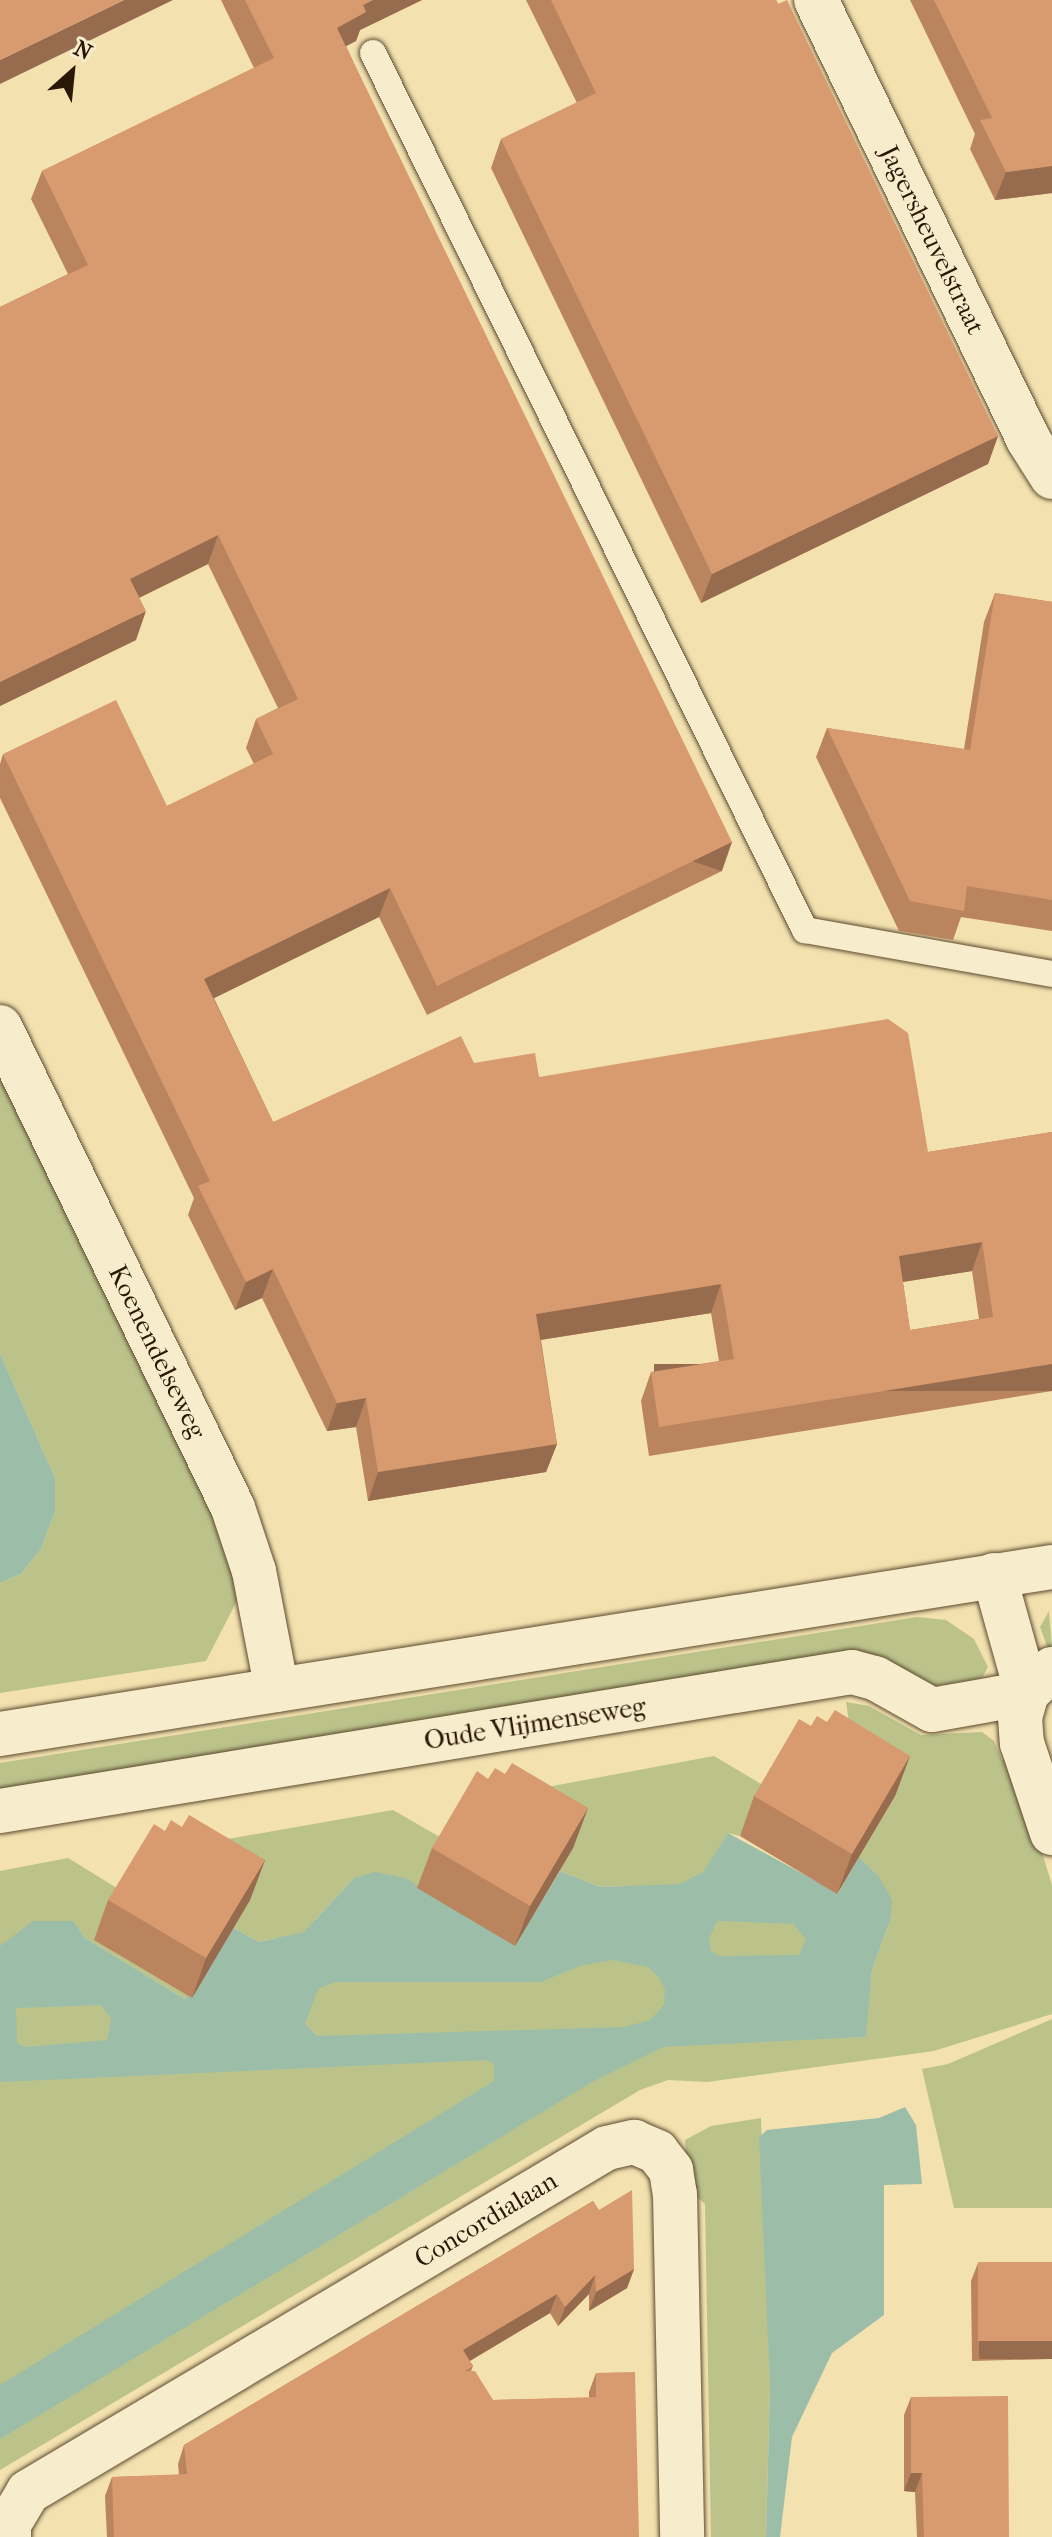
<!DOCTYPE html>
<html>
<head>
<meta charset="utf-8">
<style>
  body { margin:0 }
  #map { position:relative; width:1052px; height:2537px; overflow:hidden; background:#f3e1af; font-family:"IM FELL French Canon",serif }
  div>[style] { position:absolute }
  .green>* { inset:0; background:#bbc38b }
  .water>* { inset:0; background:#9cbea8 }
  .roads { filter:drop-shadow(0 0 2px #5c4a30) drop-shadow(0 0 2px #5c4a30) }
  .service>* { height:26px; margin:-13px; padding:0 13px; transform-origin:13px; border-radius:13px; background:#f7eccb }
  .minor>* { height:44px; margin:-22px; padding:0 22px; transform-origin:22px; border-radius:22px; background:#f7eccb }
  .tertiary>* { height:44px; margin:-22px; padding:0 22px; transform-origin:22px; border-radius:22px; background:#f7eccb }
  .wall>* { inset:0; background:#ba845f }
  .shaded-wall>* { inset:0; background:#976c4e; transform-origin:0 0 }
  .building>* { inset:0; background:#d89a6f; transform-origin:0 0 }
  span { translate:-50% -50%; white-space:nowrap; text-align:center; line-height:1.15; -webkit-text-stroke:6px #f7eccb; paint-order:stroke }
  .street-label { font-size:26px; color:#2a1705 }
  .north { position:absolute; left:32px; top:32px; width:80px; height:80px; -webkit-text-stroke:6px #f7eccb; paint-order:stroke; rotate:27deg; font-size:22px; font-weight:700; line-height:32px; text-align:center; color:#2a1705 }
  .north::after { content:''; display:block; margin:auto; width:28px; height:36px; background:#2a1705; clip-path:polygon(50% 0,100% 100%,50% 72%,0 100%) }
</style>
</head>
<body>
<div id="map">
  <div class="green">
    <i style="clip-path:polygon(0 1062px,246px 1583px,206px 1661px,0 1693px,0 1583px,21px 1574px,41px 1549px,55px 1512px,55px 1478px,0 1353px)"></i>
    <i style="clip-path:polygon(1049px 1611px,1052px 1649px,1048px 1649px,1040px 1627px)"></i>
    <i style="clip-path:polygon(917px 1617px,946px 1620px,974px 1639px,988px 1667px,982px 1678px,931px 1687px,901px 1679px,0 1798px,0 1763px)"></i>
    <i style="clip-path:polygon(evenodd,846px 1702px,869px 1706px,921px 1735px,982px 1732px,994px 1741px,1002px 1760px,1013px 1758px,1052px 1885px,1052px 2014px,934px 2051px,707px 2082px,668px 2080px,640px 2090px,0 2470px,0 1871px,68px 1858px,143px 1904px,177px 1848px,393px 1810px,445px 1840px,417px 1888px,405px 1878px,354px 1878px,315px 1920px,510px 1978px,680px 1885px,600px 1887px,560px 1871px,504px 1795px,714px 1756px,768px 1788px,740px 1836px,728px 1833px,705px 1871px,843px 1936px,832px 2038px,865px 2037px,872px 1970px,891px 1918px,878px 1875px,859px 1857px,895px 1796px,851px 1736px,846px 1702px,33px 1921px,73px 1922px,85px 1938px,185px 1999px,230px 1926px,259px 1942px,277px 1938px,172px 2040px,33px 1921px)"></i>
    <i style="clip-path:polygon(1052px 2019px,1052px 2208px,954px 2208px,922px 2069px,948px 2064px)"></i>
    <i style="clip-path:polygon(761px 2118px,770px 2385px,766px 2537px,711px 2537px,705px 2204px,688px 2190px,685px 2140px,711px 2126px)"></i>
  </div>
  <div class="water">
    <i style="clip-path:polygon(0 1353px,55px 1478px,55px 1512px,41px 1549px,21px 1574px,0 1583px)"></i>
    <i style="clip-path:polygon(evenodd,728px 1833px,838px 1893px,859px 1857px,878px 1875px,892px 1900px,891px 1918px,872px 1970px,866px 2037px,663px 2047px,594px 2081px,0 2439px,0 2385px,494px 2081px,494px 2064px,486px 2060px,0 2082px,0 1946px,33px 1921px,73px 1921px,85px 1938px,185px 1999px,230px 1926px,259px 1942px,304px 1932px,354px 1878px,376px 1872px,405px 1878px,515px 1945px,560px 1871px,600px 1887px,680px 1884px,703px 1872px,728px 1833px,717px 1921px,793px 1924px,806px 1939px,799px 1955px,719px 1956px,711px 1951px,709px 1939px,717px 1921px,728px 1833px,613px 1960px,648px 1967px,658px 1976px,665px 1989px,664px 2005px,650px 2020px,624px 2027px,317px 2036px,305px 2024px,318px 1989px,335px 1982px,541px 1982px,580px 1966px,613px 1960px,728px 1833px,101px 2005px,111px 2019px,107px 2040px,25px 2047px,17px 2043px,16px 2008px,101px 2005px)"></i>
    <i style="clip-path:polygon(905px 2107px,916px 2125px,922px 2184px,884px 2185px,884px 2315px,832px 2353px,792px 2437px,780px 2537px,766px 2537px,770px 2385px,759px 2137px,767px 2130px,879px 2118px)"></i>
  </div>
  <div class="roads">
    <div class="service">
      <i style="left:373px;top:53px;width:978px;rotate:63.78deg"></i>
      <i style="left:805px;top:930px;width:251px;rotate:10.1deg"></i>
    </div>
    <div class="minor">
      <i style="left:816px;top:0;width:488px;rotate:64.2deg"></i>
      <i style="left:1028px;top:439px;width:45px;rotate:57.7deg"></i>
      <i style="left:0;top:1027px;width:534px;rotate:64.15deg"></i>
      <i style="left:233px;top:1508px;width:66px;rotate:71.6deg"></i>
      <i style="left:254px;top:1571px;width:121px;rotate:79.1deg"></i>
      <i style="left:994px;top:1575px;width:123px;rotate:74.4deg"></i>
      <i style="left:1027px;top:1693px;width:25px;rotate:106deg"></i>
      <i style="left:1020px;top:1717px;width:26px;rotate:86deg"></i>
      <i style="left:1022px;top:1743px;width:95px;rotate:71.6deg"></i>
      <i style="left:0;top:1811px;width:863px;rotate:-9.27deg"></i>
      <i style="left:852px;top:1672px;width:24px;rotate:15deg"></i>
      <i style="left:875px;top:1678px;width:65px;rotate:29.3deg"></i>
      <i style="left:932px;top:1710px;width:97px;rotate:-10.1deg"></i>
      <i style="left:1027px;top:1693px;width:35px;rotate:-44deg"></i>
      <i style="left:9px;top:2537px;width:13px;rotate:-90deg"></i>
      <i style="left:9px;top:2524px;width:37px;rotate:-59deg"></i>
      <i style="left:28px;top:2492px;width:673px;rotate:-30.72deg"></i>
      <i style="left:607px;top:2148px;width:28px;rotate:-13deg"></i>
      <i style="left:634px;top:2142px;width:25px;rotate:23deg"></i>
      <i style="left:657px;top:2152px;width:23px;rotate:52deg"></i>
      <i style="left:671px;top:2170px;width:24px;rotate:81deg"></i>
      <i style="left:675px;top:2194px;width:343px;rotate:88.8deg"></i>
    </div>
    <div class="tertiary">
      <i style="left:0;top:1734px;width:1065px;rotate:-9.02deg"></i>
    </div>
  </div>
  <div class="wall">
    <i style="clip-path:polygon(evenodd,221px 0,422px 0,360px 30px,356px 41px,346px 46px,722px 871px,427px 1015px,379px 917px,214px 998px,273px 1122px,474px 1063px,539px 1077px,928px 1152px,1052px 1132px,1052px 1391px,649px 1456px,641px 1401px,651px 1372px,719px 1361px,711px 1313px,541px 1340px,557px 1444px,546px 1472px,368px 1501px,356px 1427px,327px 1431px,262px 1298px,235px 1310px,188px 1215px,194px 1198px,0 798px,0 764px,3px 754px,167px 806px,254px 764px,246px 748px,256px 719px,278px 708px,208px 564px,139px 598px,136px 640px,0 706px,0 307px,68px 274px,31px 199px,42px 171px,254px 68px,221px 0,972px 1271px,979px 1319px,910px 1330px,903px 1282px,972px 1271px)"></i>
    <i style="clip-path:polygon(526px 0,776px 0,998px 436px,988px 464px,701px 603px,491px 168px,501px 139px,577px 103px)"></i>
    <i style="clip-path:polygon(910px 0,1052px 0,1052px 193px,995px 200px,970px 149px,975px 134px)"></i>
    <i style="clip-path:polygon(995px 593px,1052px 602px,1052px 931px,961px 917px,953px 940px,899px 931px,816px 757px,827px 728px,964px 749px,984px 622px)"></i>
    <i style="clip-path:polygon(827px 1722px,910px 1756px,895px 1796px,837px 1894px,740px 1836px,754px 1796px,811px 1726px)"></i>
    <i style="clip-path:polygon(505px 1774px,588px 1808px,573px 1848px,515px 1946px,417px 1888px,432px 1848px,488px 1779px)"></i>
    <i style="clip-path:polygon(182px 1827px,265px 1860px,250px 1900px,192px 1998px,94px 1940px,108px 1900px,165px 1831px)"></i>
    <i style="clip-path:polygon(593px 2201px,634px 2269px,627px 2288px,589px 2311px,589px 2294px,558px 2326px,550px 2313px,470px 2361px,473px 2366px,471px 2371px,493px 2400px,589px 2398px,589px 2392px,596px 2373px,639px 2537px,107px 2537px,105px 2496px,112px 2477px,179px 2475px,178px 2464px,184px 2445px)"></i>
    <i style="clip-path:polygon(1052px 2262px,1052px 2359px,972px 2361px,971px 2281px,978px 2263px)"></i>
    <i style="clip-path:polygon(911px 2397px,1009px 2537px,917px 2537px,915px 2492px,904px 2491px,904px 2415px)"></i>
  </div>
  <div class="shaded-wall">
    <i style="clip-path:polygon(124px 0,173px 0,0 84px,0 60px)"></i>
    <i style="clip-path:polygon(373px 0,422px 0,360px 30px,356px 41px,327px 56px,337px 28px,363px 5px)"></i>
    <i style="clip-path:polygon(1052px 166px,1052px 193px,995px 200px,1006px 172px)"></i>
    <i style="clip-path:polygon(998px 436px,988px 464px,701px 603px,712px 574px)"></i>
    <i style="clip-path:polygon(218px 535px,208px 564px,120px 607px,130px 579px)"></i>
    <i style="clip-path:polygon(146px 611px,136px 640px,0 706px,0 682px)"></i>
    <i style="left:732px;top:842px;width:31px;height:328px;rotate:109deg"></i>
    <i style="clip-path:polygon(390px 888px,379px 917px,194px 1008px,204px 979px)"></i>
    <i style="clip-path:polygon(982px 1242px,972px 1271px,889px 1284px,899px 1256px)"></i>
    <i style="clip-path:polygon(273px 1269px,262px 1298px,235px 1310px,246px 1282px)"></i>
    <i style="clip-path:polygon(721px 1284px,711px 1313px,526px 1342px,536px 1314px)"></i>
    <i style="left:1052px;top:1364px;width:27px;height:398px;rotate:90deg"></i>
    <i style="clip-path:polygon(366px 1398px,356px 1427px,327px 1431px,337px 1403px)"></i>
    <i style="clip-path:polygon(557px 1444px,546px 1472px,368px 1501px,378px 1472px)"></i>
    <i style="clip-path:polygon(910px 1756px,895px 1796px,837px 1894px,852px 1854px)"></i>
    <i style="clip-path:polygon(588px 1808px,573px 1848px,515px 1946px,530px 1906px)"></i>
    <i style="clip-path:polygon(265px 1860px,250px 1900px,192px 1998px,206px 1958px)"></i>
    <i style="clip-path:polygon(634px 2269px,627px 2288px,589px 2311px,596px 2292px)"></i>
    <i style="clip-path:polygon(595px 2275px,589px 2294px,558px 2326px,565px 2307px)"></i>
    <i style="clip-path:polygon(557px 2294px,550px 2313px,456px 2369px,463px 2350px)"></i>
    <i style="left:1052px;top:2341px;width:18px;height:73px;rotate:90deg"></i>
    <i style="clip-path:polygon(911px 2473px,922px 2473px,915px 2492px,904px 2491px)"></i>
  </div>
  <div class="building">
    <i style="clip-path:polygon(0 0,124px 0,0 60px)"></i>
    <i style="clip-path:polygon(evenodd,245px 0,373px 0,363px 5px,366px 12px,337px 28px,732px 842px,437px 986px,390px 888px,204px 979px,273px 1122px,461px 1036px,474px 1063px,535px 1053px,539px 1077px,888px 1019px,908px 1033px,928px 1152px,1052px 1132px,1052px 1364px,659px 1427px,651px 1372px,734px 1359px,721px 1284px,536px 1314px,557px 1444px,378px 1472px,366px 1398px,337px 1403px,273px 1269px,246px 1282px,198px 1186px,210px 1181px,3px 754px,116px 700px,167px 806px,273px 754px,256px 719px,298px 699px,218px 535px,130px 579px,146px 611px,0 682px,0 307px,88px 265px,42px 171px,274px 58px,245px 0,982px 1242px,993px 1317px,910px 1330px,899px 1256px,982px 1242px)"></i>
    <i style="clip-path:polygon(551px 0,776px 0,778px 4px,787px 0,998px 436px,712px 574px,501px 139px,596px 93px)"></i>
    <i style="clip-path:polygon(934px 0,1052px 0,1052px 166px,1006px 172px,980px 120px,992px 118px)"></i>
    <i style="clip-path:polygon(995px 593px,1052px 602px,1052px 900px,967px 886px,964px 911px,910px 901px,827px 728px,970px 750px)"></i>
    <i style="clip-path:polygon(835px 1710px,910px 1756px,852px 1854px,754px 1796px,799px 1719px,811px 1726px,817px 1716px,827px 1722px)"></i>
    <i style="clip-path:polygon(512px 1763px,588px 1808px,530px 1906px,432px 1848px,477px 1771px,488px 1779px,495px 1768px,505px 1774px)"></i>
    <i style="clip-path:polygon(189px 1815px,265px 1860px,206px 1958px,108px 1900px,154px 1824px,165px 1831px,171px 1820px,182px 1827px)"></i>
    <i style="clip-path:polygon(632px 2190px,634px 2269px,596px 2292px,595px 2275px,565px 2307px,557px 2294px,463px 2350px,473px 2366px,465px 2371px,475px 2371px,493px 2400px,596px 2397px,596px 2373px,635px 2372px,639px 2537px,114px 2537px,112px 2477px,187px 2474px,184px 2445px,593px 2201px,599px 2210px)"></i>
    <i style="left:1052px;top:2262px;width:79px;height:74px;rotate:90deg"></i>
    <i style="clip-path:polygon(1008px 2396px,1009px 2537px,924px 2537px,922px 2473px,911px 2473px,911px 2397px)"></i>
  </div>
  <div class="street-label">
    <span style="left:932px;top:240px;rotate:64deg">Jagersheuvelstraat</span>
    <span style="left:157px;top:1352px;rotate:64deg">Koenendelseweg</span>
    <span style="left:535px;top:1724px;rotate:-9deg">Oude Vlijmenseweg</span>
    <span style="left:486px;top:2220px;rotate:-31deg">Concordialaan</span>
  </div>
  <div class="north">N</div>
</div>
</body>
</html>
